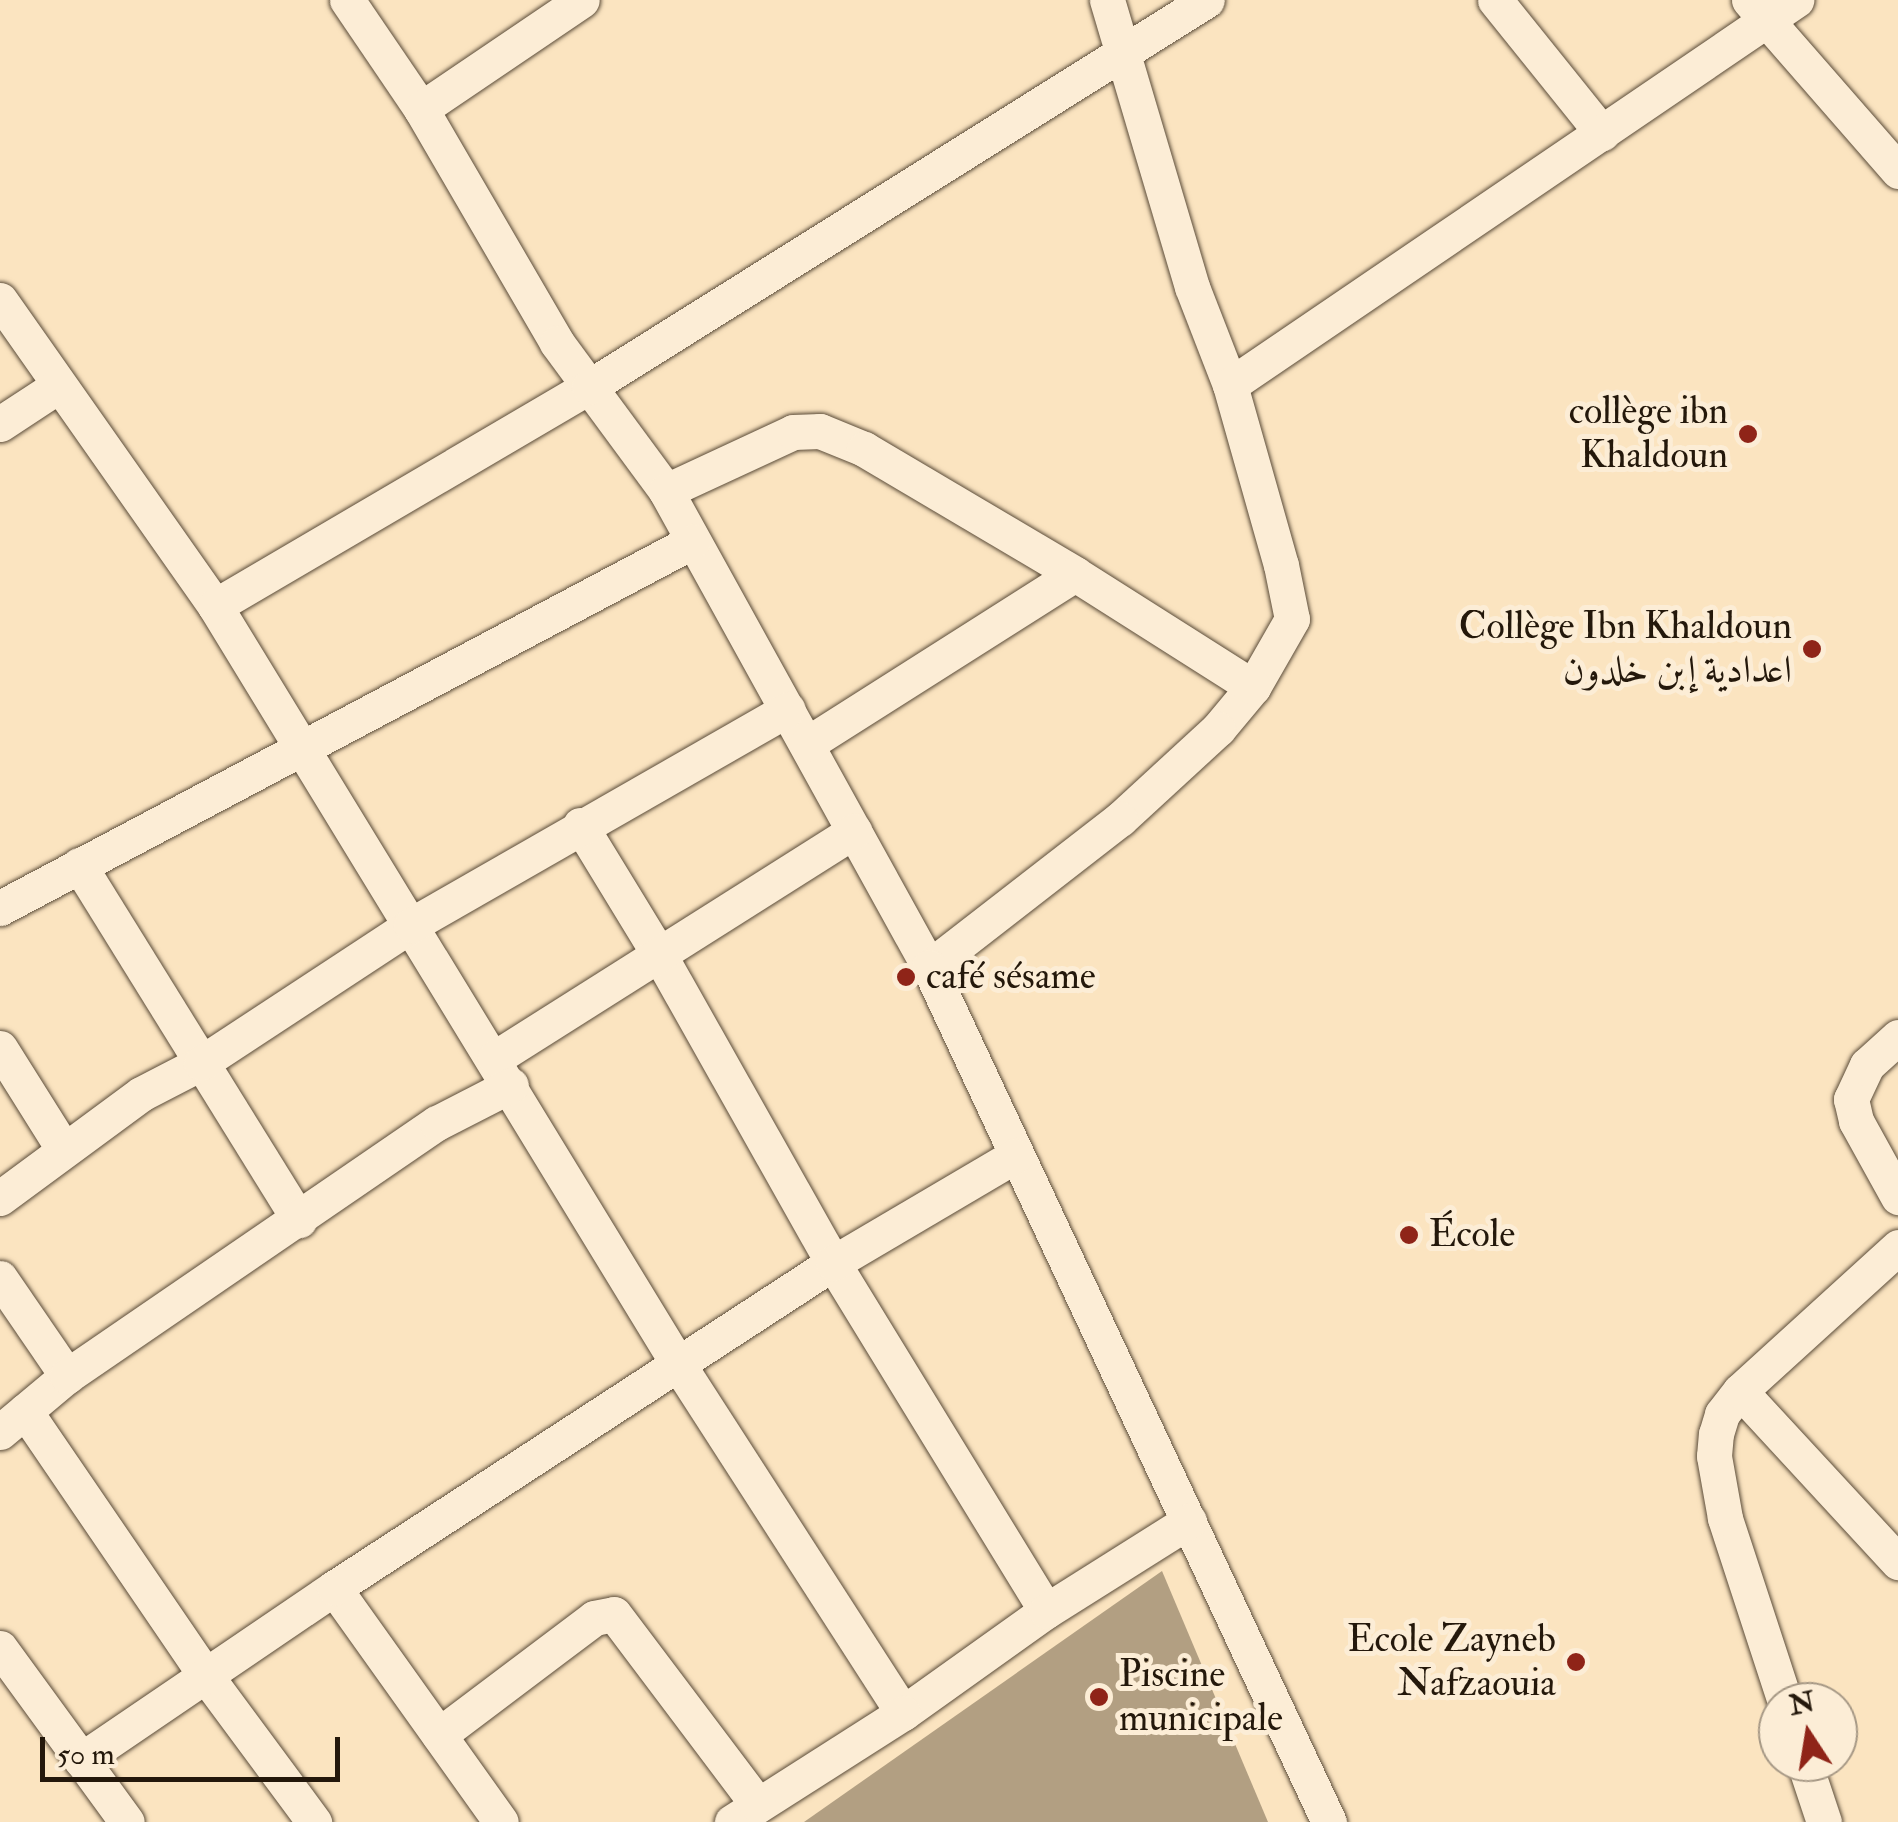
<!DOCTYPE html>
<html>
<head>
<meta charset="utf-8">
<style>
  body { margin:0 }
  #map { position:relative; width:1898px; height:1822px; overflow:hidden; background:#fbe4c0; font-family:"IM FELL Double Pica",Amiri,serif }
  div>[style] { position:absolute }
  .water>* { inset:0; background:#b29f82 }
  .roads { filter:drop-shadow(0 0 2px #5a4b38) drop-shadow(0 0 2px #5a4b38) }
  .street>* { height:35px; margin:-17.5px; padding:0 17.5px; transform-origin:17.5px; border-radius:17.5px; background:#fcedd6 }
  .dots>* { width:28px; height:28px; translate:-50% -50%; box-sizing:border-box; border:5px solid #fcedd6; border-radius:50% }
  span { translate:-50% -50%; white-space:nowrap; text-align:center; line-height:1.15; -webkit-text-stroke:10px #fcedd6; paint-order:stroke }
  .poi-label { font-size:38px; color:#24180b }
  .right { translate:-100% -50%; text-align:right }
  .left { translate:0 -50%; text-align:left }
  .north { position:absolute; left:1758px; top:1682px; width:100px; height:100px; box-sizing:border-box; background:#fcedd6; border:2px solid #a69885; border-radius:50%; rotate:348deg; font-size:28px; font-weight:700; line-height:40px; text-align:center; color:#24180b }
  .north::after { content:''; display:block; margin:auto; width:35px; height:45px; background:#8f2418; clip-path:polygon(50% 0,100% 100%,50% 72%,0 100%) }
  .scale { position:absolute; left:40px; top:1737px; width:300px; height:45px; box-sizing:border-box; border:5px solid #24180b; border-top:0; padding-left:12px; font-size:30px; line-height:35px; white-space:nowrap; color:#24180b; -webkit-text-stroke:8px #fcedd6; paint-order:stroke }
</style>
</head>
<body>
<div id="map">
  <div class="water">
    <i style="clip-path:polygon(1162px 1571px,1268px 1822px,804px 1822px)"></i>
  </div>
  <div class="roads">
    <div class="street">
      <i style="left:347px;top:0;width:132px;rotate:55.8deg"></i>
      <i style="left:421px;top:109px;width:271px;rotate:59.8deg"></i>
      <i style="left:557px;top:343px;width:184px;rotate:53.6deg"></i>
      <i style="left:666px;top:491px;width:544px;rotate:61.08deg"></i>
      <i style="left:1107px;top:0;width:299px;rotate:73.5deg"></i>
      <i style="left:1192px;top:287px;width:105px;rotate:68.8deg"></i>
      <i style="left:1230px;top:385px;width:187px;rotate:74.2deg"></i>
      <i style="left:1281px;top:565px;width:55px;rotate:78.5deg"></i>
      <i style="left:1292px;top:619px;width:78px;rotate:119.8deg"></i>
      <i style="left:1253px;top:687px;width:55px;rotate:129.8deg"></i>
      <i style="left:1218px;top:729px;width:133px;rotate:137.4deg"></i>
      <i style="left:1120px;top:819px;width:242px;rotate:142.2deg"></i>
      <i style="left:929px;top:967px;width:944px;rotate:64.93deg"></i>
      <i style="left:1495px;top:0;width:171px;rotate:51.2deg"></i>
      <i style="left:1749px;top:0;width:227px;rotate:48.9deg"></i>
      <i style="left:421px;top:109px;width:194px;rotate:-34.1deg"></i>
      <i style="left:0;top:300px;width:374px;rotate:54.9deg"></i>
      <i style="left:215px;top:606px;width:888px;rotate:58.58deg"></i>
      <i style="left:678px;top:1364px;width:415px;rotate:57.2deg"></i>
      <i style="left:1230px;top:385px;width:685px;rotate:-34.22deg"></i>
      <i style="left:0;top:424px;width:69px;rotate:-33.2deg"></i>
      <i style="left:666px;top:491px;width:140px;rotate:-24.9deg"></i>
      <i style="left:793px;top:432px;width:27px;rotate:-2deg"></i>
      <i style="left:820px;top:431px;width:48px;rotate:22.2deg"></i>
      <i style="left:864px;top:449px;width:245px;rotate:30.6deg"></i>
      <i style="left:1075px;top:574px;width:211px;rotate:32.4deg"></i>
      <i style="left:215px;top:606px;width:433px;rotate:-30.4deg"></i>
      <i style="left:589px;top:387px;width:729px;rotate:-32.06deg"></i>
      <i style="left:807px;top:744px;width:317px;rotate:-32.4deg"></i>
      <i style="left:580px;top:825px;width:153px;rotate:58.6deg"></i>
      <i style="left:660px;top:956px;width:352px;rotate:60.6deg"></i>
      <i style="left:833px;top:1263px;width:408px;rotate:58.5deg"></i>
      <i style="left:1046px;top:1611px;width:176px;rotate:144.5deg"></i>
      <i style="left:903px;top:1713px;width:203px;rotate:147.5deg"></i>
      <i style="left:79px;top:865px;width:418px;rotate:58.2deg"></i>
      <i style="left:0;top:908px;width:784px;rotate:-27.9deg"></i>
      <i style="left:1898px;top:1037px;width:42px;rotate:137.9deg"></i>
      <i style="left:1867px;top:1065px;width:38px;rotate:115deg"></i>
      <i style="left:1851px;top:1099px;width:23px;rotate:77deg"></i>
      <i style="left:1856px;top:1121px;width:87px;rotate:61.1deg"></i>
      <i style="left:0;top:1048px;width:117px;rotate:57.9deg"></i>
      <i style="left:495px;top:1058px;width:425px;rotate:-32.3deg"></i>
      <i style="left:0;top:1198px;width:175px;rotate:-36.4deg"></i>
      <i style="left:141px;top:1094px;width:68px;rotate:-27.3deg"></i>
      <i style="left:201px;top:1063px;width:251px;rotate:-33.3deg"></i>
      <i style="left:411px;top:925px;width:434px;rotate:-29.8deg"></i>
      <i style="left:0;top:1278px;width:119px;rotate:55.6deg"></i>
      <i style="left:1740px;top:1391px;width:233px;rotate:47.3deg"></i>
      <i style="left:25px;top:1411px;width:321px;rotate:55.7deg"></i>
      <i style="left:206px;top:1676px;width:182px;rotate:53.5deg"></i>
      <i style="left:0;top:1432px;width:87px;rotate:-39.9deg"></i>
      <i style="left:67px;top:1376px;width:448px;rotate:-34.4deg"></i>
      <i style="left:437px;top:1123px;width:83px;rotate:-27.2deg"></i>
      <i style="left:334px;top:1588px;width:287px;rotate:54.5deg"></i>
      <i style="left:1046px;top:1611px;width:169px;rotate:-32.2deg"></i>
      <i style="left:0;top:1648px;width:215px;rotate:53.9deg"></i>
      <i style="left:1785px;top:1702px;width:194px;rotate:-108.1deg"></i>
      <i style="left:1725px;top:1518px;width:63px;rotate:-100.1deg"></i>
      <i style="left:1714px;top:1456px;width:22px;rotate:-85deg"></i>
      <i style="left:1716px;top:1434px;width:21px;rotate:-73deg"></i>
      <i style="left:1722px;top:1414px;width:29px;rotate:-52deg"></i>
      <i style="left:1740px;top:1391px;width:214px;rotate:-42.3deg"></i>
      <i style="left:439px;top:1735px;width:194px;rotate:-37deg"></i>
      <i style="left:594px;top:1618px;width:20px;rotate:-11deg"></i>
      <i style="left:614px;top:1614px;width:239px;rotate:53deg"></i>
      <i style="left:81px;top:1760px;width:306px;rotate:-34.2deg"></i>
      <i style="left:334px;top:1588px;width:596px;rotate:-33.08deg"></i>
      <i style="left:833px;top:1263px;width:211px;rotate:-30.5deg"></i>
      <i style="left:1804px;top:1762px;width:63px;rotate:71.6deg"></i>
    </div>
  </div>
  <div class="dots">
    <i style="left:1748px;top:434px;background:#8f2418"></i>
    <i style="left:1812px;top:649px;background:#8f2418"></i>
    <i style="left:906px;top:977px;background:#8f2418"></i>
    <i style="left:1409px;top:1235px;background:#8f2418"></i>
    <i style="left:1576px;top:1662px;background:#8f2418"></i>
    <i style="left:1099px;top:1697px;background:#8f2418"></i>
  </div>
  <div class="poi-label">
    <span class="right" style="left:1728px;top:434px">collège ibn<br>Khaldoun</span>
    <span class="right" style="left:1792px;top:649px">Collège Ibn Khaldoun<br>اعدادية إبن خلدون</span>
    <span class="left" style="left:926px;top:977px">café sésame</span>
    <span class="left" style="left:1429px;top:1235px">École</span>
    <span class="right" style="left:1556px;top:1662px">Ecole Zayneb<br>Nafzaouia</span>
    <span class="left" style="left:1119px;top:1697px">Piscine<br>municipale</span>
  </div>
  <div class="north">N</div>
  <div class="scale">50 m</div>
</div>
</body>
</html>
